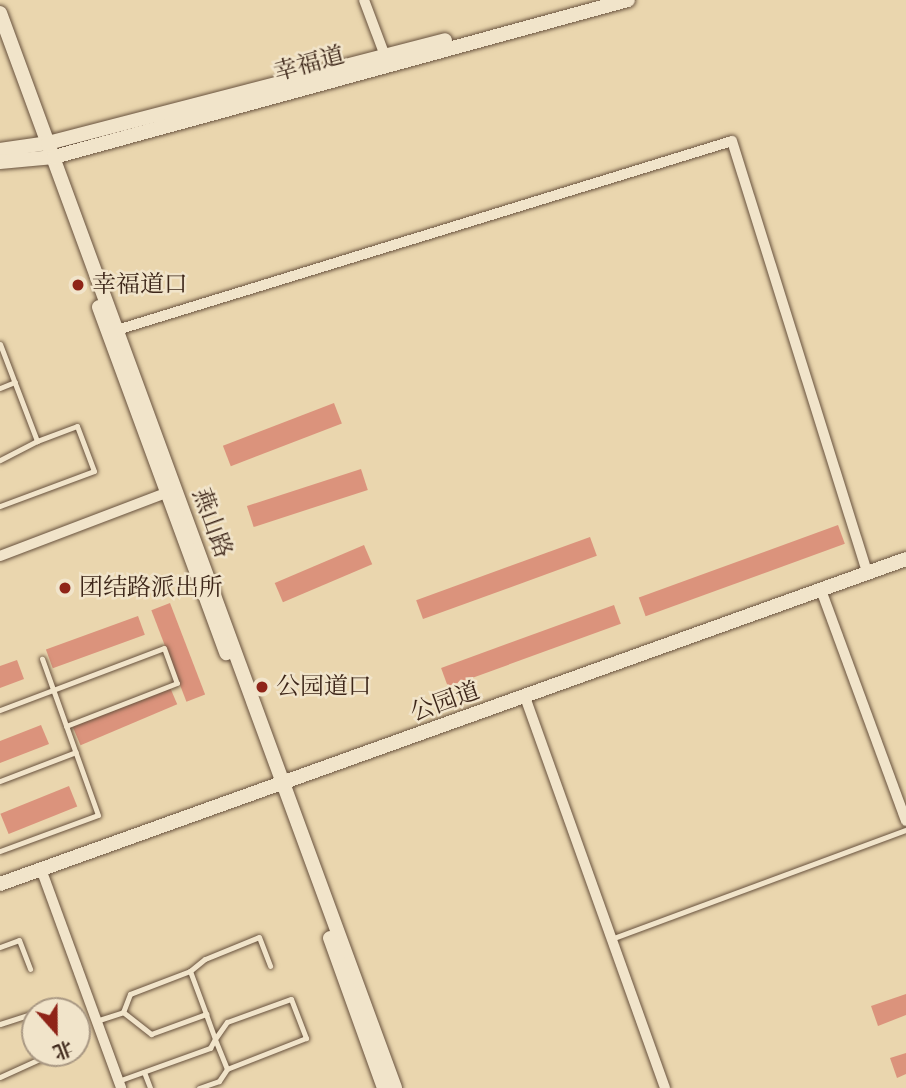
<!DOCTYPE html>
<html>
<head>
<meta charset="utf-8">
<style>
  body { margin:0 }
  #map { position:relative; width:906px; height:1088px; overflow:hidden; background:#ead6ae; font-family:"IM FELL Great Primer","Noto Serif SC",serif }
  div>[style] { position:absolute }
  .building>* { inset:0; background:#db937c; transform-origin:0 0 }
  .roads { filter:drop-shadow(0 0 2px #68523e) drop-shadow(0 0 2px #68523e) }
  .lane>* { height:5px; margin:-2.5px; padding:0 2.5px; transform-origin:2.5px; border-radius:2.5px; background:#f1e4ca }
  .street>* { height:10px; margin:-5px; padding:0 5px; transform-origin:5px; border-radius:5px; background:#f1e4ca }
  .secondary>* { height:14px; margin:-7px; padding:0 7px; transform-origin:7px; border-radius:7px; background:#f1e4ca }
  .dots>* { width:19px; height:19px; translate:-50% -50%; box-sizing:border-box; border:4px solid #f1e4ca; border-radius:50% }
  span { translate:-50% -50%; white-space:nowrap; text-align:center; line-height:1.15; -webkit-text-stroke:5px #f1e4ca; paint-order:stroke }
  .street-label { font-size:24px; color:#3d2619 }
  .poi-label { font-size:24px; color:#3d2619 }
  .left { translate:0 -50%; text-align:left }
  .north { position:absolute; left:21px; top:997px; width:70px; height:70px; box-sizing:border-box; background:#f1e4ca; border:2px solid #a99883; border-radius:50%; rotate:159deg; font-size:19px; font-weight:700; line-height:28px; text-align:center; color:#3d2619 }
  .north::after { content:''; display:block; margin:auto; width:24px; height:32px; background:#8f2418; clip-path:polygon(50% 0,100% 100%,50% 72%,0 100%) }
</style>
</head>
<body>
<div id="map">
  <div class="building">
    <i style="left:334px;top:403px;width:22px;height:119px;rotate:69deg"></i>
    <i style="left:361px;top:469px;width:22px;height:120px;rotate:72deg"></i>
    <i style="left:838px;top:525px;width:20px;height:212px;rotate:70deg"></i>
    <i style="left:590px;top:537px;width:20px;height:185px;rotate:70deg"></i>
    <i style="left:364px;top:545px;width:21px;height:97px;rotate:67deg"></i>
    <i style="left:170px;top:603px;width:98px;height:20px;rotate:69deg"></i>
    <i style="left:614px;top:605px;width:20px;height:184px;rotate:70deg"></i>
    <i style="left:138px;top:616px;width:20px;height:98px;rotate:70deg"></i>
    <i style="clip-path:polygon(17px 660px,24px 679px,0 688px,0 666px)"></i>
    <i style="left:169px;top:685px;width:21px;height:105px;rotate:67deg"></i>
    <i style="clip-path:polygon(41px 725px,49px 744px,0 763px,0 741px)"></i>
    <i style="left:69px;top:786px;width:22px;height:74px;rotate:68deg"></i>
    <i style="clip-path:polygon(906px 994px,906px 1015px,878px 1026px,871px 1006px)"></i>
    <i style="clip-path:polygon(906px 1053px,906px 1074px,897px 1078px,890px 1058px)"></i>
  </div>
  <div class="roads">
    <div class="lane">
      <i style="left:0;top:344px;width:104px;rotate:69.1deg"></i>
      <i style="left:37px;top:441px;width:42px;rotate:152.8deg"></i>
      <i style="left:0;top:388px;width:16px;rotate:-22deg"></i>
      <i style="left:0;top:506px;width:100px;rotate:-20.4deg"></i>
      <i style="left:94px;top:471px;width:48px;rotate:-110.7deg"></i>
      <i style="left:77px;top:426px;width:43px;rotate:159.4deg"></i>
      <i style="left:0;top:710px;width:175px;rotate:-20.7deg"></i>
      <i style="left:164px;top:648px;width:37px;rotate:70deg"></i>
      <i style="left:177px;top:683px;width:119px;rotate:158.8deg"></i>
      <i style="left:0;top:781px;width:81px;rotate:-20.9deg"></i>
      <i style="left:0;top:851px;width:104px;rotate:-20.2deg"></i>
      <i style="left:98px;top:815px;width:166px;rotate:-109.7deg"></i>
      <i style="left:611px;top:939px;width:314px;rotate:-20.3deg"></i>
      <i style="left:0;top:947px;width:20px;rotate:-20deg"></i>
      <i style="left:19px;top:940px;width:31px;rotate:69deg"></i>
      <i style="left:190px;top:971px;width:19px;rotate:-39deg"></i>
      <i style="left:205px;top:959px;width:58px;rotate:-22.2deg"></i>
      <i style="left:259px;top:937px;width:31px;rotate:69deg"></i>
      <i style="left:96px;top:1021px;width:28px;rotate:-18deg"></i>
      <i style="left:123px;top:1012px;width:36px;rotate:38deg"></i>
      <i style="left:151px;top:1034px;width:59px;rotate:-20deg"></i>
      <i style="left:0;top:1024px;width:42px;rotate:-18deg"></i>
      <i style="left:144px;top:1072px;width:17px;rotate:69deg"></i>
      <i style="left:0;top:1077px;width:58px;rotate:-24.4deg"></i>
      <i style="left:118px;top:1081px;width:98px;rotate:-19.7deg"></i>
      <i style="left:210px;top:1048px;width:10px;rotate:-61deg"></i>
      <i style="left:215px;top:1039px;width:21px;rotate:-55deg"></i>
      <i style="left:227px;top:1022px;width:68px;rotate:-19.8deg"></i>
      <i style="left:291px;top:999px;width:42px;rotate:69deg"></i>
      <i style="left:306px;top:1038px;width:85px;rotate:158.6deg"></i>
      <i style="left:227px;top:1069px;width:32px;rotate:-112deg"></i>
      <i style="left:215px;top:1039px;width:27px;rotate:-110deg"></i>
      <i style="left:206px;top:1014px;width:46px;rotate:-110.4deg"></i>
      <i style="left:190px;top:971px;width:64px;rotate:159deg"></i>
      <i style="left:130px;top:994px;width:19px;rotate:111deg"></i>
      <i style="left:199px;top:1088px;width:21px;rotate:-19deg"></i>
      <i style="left:219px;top:1081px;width:14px;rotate:-56deg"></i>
    </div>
    <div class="street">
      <i style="left:364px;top:0;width:60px;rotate:69.4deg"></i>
      <i style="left:117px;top:330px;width:643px;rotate:-17.08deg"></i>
      <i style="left:732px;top:141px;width:453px;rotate:72.6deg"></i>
      <i style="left:0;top:556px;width:178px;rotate:-20.8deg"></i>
      <i style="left:821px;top:590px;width:246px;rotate:69.8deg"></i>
      <i style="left:525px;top:697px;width:415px;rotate:70.3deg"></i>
      <i style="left:41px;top:869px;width:233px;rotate:69.9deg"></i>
    </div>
    <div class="secondary">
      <i style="left:0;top:13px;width:1145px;rotate:69.82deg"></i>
      <i style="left:0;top:150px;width:49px;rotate:-8.3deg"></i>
      <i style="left:48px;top:143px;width:410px;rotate:-14.5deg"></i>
      <i style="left:0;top:162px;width:54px;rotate:-5.3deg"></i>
      <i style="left:54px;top:157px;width:595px;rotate:-15.3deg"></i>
      <i style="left:99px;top:307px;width:369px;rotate:69.8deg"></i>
      <i style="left:0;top:884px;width:963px;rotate:-19.73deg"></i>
      <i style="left:330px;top:938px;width:159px;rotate:70.2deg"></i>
    </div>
  </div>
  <div class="dots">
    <i style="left:78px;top:285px;background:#8f2418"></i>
    <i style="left:65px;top:588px;background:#8f2418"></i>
    <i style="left:262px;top:687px;background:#8f2418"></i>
  </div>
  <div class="street-label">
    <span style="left:309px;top:64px;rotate:-15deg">幸福道</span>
    <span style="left:212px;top:523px;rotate:70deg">燕山路</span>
    <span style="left:445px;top:702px;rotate:-20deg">公园道</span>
  </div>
  <div class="poi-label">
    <span class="left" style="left:92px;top:285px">幸福道口</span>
    <span class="left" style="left:79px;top:588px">团结路派出所</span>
    <span class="left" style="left:276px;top:687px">公园道口</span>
  </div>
  <div class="north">北</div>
</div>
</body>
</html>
